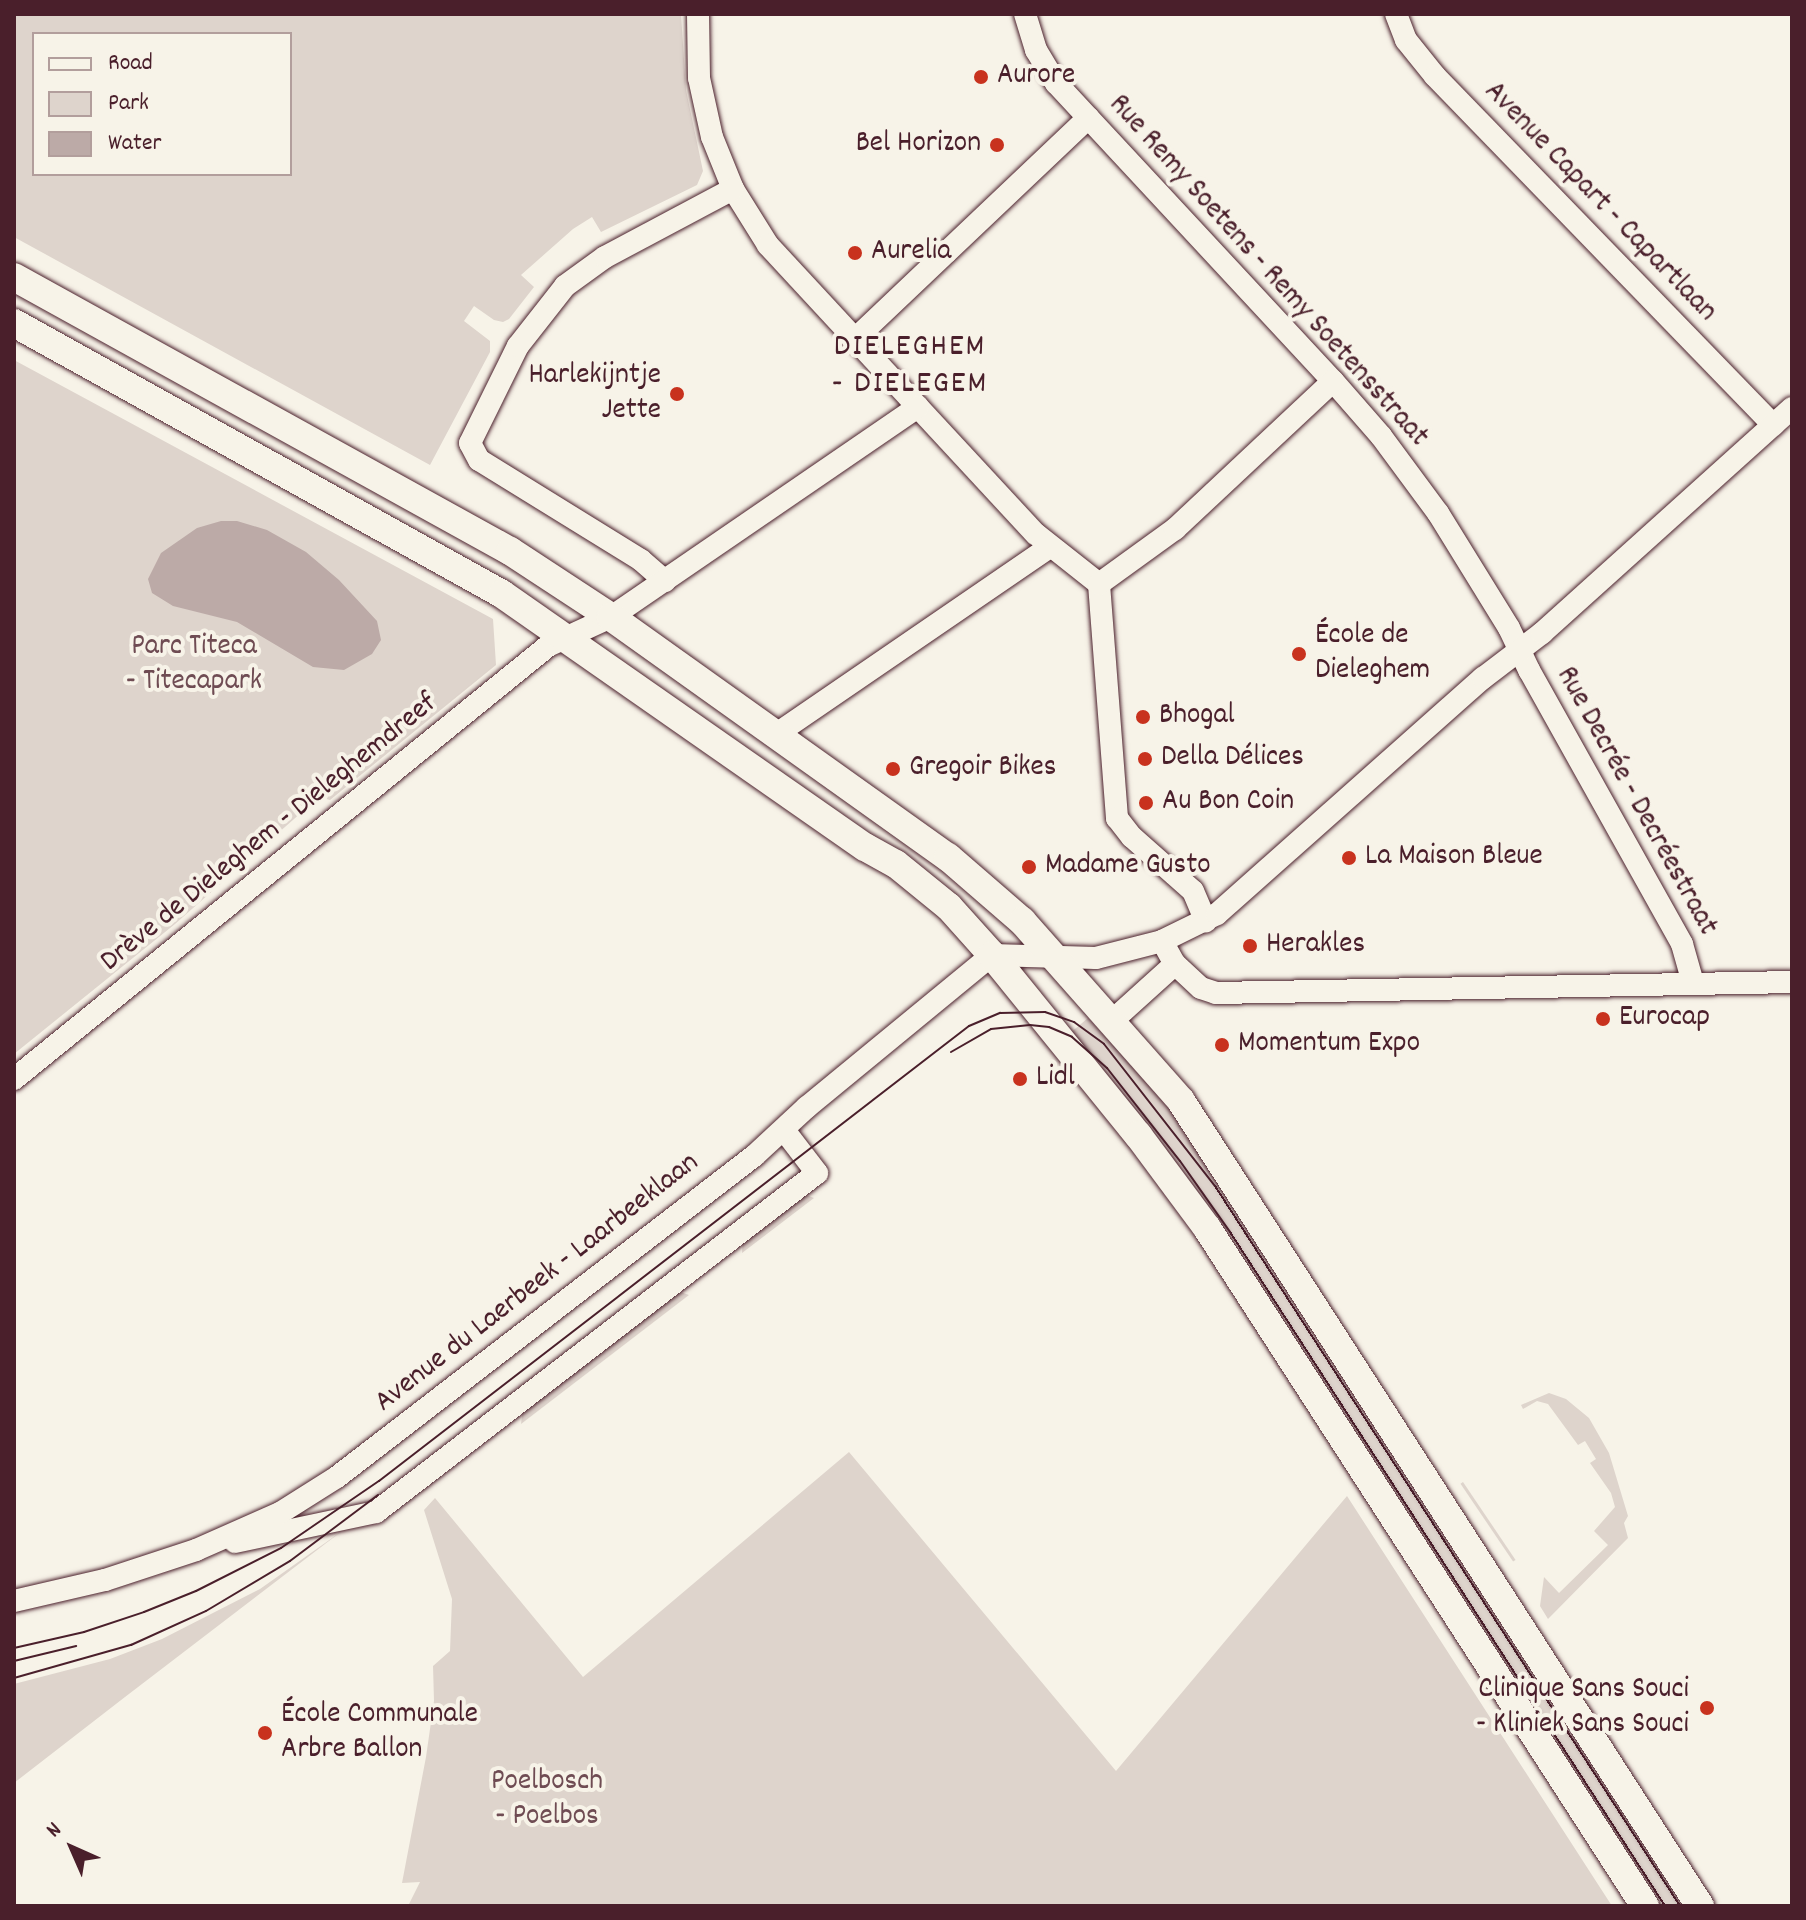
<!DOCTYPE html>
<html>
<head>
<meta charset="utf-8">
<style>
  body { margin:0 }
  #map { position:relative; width:1806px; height:1920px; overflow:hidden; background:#f7f3e8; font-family:Dekko,sans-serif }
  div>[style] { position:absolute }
  .green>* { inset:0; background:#ded4cc; transform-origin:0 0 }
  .water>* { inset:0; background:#bcaaa7 }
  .roads { filter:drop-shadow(0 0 2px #4a1f2b) drop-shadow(0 0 2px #4a1f2b) }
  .minor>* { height:22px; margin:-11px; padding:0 11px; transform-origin:11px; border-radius:11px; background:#f7f3e8 }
  .major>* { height:28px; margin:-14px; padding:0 14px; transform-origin:14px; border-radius:14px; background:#f7f3e8 }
  .tram>* { height:2px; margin:-1px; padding:0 1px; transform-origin:1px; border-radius:1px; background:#4a1f2b }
  .dots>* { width:22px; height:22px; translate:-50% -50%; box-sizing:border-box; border:4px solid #f7f3e8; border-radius:50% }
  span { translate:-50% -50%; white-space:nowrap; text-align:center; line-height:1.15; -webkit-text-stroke:8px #f7f3e8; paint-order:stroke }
  .poi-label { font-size:30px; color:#4a1f2b }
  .left { translate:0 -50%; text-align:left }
  .right { translate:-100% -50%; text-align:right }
  .street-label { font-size:30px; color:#4a1f2b }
  .park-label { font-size:30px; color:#6f4c53 }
  .neighbourhood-label { font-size:32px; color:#4a1f2b; letter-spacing:2px }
  .frame { position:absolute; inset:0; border:16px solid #4a1f2b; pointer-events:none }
  .legend { position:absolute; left:32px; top:32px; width:260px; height:144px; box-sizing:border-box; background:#f7f3e8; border:2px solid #b29e9c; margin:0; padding:10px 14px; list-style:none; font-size:24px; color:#4a1f2b }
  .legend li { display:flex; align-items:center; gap:16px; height:40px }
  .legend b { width:40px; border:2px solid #b29e9c }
  .north { position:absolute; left:32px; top:1808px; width:80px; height:80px; -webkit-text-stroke:6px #f7f3e8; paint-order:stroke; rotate:315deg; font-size:22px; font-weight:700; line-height:32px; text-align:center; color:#4a1f2b }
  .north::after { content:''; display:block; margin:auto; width:28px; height:36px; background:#4a1f2b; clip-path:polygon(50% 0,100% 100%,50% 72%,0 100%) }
</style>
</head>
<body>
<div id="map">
  <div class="green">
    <i style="clip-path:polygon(evenodd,14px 14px,681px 14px,686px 90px,703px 171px,697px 185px,601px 232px,592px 217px,573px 229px,521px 275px,534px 287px,509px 319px,503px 322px,494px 320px,474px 306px,464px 321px,490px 341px,490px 352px,430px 465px,14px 237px,14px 14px,290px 34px,290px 174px,34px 174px,34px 34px,290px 34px)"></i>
    <i style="clip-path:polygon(14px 360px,493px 619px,496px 665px,330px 800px,319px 797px,175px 924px,14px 1054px)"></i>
    <i style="clip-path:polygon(1088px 1018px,1172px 1108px,1686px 1906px,1659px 1906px,1263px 1291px,1069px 1034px)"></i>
    <i style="clip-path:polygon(806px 1195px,814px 1198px,742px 1253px,743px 1238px)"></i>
    <i style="clip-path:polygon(675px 1290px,689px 1295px,521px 1424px,523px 1408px)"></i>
    <i style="clip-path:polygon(1549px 1393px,1566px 1399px,1589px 1418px,1609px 1453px,1628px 1516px,1624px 1523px,1628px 1538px,1548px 1619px,1540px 1606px,1544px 1577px,1559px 1593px,1608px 1545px,1594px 1531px,1615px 1507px,1611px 1493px,1590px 1463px,1596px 1459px,1585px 1441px,1578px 1445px,1548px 1404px,1537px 1401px,1523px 1409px,1521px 1405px)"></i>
    <i style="clip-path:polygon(849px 1452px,1116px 1771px,1347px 1496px,1612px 1906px,408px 1906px,420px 1882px,402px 1883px,426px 1757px,434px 1701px,433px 1666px,450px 1651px,452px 1599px,424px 1510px,435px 1498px,583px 1677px)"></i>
    <i style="left:1463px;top:1482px;width:94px;height:3px;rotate:56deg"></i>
    <i style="clip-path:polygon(342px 1531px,125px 1697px,14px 1783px,14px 1684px,110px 1659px,162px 1639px,260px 1589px)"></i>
  </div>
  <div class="water">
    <i style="clip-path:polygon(221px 521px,237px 521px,267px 530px,306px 552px,339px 580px,377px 621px,381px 640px,372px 654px,344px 670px,313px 667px,237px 622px,173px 606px,152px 593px,148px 579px,161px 553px,197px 528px)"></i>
  </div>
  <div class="roads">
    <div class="minor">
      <i style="left:698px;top:14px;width:64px;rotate:89.1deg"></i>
      <i style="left:699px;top:78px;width:60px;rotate:77.6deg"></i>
      <i style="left:712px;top:137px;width:56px;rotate:68deg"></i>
      <i style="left:733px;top:189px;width:66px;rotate:58deg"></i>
      <i style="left:768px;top:245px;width:394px;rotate:47.2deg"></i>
      <i style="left:1036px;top:534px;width:80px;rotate:38.4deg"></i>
      <i style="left:1099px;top:584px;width:235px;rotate:85.6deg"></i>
      <i style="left:1117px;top:818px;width:24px;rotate:52deg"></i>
      <i style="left:1132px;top:837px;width:81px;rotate:41.5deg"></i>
      <i style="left:1193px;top:891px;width:33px;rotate:67deg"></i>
      <i style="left:1025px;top:14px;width:38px;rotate:73deg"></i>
      <i style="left:1036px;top:50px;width:39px;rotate:59deg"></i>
      <i style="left:1056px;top:83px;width:407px;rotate:47.1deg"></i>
      <i style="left:1333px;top:381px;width:73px;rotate:48.9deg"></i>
      <i style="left:1381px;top:436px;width:96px;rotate:53.5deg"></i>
      <i style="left:1438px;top:513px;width:135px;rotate:58.3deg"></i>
      <i style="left:1509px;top:628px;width:47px;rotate:64.5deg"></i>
      <i style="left:1529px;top:670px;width:314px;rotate:60.8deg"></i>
      <i style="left:1682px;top:944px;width:41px;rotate:74.2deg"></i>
      <i style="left:1396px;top:14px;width:28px;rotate:69deg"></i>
      <i style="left:1406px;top:40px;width:46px;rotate:51.1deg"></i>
      <i style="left:1435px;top:76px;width:486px;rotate:45.9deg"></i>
      <i style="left:854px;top:340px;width:323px;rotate:-43.5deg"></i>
      <i style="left:665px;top:581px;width:32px;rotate:-139deg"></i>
      <i style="left:641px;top:560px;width:190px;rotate:-148.3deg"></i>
      <i style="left:479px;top:460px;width:19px;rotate:-118deg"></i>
      <i style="left:470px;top:443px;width:108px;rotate:-63.7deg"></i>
      <i style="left:518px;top:346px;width:76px;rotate:-51.9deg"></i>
      <i style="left:565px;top:286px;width:49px;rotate:-35.9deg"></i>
      <i style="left:605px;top:257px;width:145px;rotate:-28deg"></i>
      <i style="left:1099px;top:584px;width:94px;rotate:-35.9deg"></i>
      <i style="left:1175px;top:529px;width:216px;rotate:-43.1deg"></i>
      <i style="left:775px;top:735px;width:333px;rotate:-34.4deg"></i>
      <i style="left:1162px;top:941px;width:26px;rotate:61deg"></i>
      <i style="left:1175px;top:964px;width:35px;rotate:43deg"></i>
      <i style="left:1201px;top:988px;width:16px;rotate:18deg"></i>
      <i style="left:1216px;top:993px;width:576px;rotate:-1.09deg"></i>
      <i style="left:1112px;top:1021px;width:85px;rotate:-42.1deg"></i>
      <i style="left:14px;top:1079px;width:687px;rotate:-39.04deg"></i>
      <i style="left:548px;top:646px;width:69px;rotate:-24.7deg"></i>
      <i style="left:611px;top:617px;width:372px;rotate:-34.4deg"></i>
      <i style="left:235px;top:1542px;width:144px;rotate:-12deg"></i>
      <i style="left:376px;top:1512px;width:556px;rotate:-37.55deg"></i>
      <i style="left:817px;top:1173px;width:54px;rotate:-127.5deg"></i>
      <i style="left:14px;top:1601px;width:93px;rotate:-13deg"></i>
      <i style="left:105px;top:1580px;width:96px;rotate:-18.2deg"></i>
      <i style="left:196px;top:1550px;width:92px;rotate:-23.8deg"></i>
      <i style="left:280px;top:1513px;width:67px;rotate:-32.3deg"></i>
      <i style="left:337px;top:1477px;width:526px;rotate:-37.59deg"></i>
      <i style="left:754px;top:1156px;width:72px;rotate:-42.8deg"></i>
      <i style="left:807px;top:1107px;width:239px;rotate:-39.4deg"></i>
      <i style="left:992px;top:955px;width:104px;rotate:1.7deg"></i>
      <i style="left:1096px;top:958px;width:68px;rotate:-14.4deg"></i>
      <i style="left:1162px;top:941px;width:61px;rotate:-26.1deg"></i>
      <i style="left:1217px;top:914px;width:356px;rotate:-41.6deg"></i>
      <i style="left:1483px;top:678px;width:74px;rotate:-37.3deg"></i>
      <i style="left:1542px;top:633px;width:336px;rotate:-42deg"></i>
    </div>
    <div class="major">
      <i style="left:14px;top:277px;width:567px;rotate:28.92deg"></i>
      <i style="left:510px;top:551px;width:121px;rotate:33.2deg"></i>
      <i style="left:611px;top:617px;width:414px;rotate:35.5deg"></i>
      <i style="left:948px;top:857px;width:98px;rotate:40.9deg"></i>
      <i style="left:1022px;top:921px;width:240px;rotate:48.5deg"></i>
      <i style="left:1181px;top:1101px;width:958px;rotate:57.19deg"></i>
      <i style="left:14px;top:323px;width:558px;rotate:29.04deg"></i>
      <i style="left:502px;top:594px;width:442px;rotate:34.9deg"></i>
      <i style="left:865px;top:847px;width:35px;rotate:29deg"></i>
      <i style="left:896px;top:864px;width:68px;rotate:39.1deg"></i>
      <i style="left:949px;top:907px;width:64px;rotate:48.1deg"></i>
      <i style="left:992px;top:955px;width:232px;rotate:51deg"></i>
      <i style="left:1138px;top:1135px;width:116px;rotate:53.4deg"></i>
      <i style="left:1207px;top:1228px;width:807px;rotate:57.14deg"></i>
    </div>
  </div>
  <div class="tram">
    <i style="left:951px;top:1052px;width:46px;rotate:-29.9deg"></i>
    <i style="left:991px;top:1029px;width:39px;rotate:-6deg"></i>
    <i style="left:1030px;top:1025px;width:19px;rotate:6deg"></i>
    <i style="left:1049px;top:1027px;width:25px;rotate:23deg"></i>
    <i style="left:1072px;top:1037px;width:47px;rotate:41.5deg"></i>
    <i style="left:1107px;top:1068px;width:118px;rotate:51.9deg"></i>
    <i style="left:1180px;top:1161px;width:87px;rotate:54.8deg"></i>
    <i style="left:1230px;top:1232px;width:802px;rotate:57.16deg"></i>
    <i style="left:14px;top:1648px;width:72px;rotate:-12.9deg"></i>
    <i style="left:84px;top:1632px;width:63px;rotate:-18.4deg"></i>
    <i style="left:144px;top:1612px;width:56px;rotate:-22deg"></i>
    <i style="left:196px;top:1591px;width:95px;rotate:-26.8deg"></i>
    <i style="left:281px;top:1548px;width:119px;rotate:-34.4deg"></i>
    <i style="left:379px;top:1481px;width:745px;rotate:-37.64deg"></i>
    <i style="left:969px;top:1026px;width:34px;rotate:-23deg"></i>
    <i style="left:1000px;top:1013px;width:45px;rotate:-1.3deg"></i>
    <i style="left:1045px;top:1012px;width:31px;rotate:19deg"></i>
    <i style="left:1074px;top:1022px;width:37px;rotate:36deg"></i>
    <i style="left:1104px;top:1044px;width:180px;rotate:52deg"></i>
    <i style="left:1215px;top:1186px;width:857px;rotate:57.14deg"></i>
    <i style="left:14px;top:1661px;width:64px;rotate:-13.6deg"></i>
    <i style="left:14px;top:1678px;width:122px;rotate:-15.8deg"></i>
    <i style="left:131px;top:1645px;width:82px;rotate:-24.4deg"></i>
    <i style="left:206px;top:1611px;width:98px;rotate:-30.8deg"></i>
    <i style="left:290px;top:1561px;width:110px;rotate:-36.9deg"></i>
  </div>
  <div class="dots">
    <i style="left:981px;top:77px;background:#c8321e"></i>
    <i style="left:997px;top:145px;background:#c8321e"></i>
    <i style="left:855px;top:253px;background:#c8321e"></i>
    <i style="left:677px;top:394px;background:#c8321e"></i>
    <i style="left:1299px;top:654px;background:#c8321e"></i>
    <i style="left:1143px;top:717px;background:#c8321e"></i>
    <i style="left:1145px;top:759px;background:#c8321e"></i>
    <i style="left:893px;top:769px;background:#c8321e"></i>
    <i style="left:1146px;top:803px;background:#c8321e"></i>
    <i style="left:1349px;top:858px;background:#c8321e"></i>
    <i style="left:1029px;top:867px;background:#c8321e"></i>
    <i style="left:1250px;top:946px;background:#c8321e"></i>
    <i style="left:1603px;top:1019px;background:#c8321e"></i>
    <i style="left:1222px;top:1045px;background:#c8321e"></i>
    <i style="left:1020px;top:1079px;background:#c8321e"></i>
    <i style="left:1707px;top:1708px;background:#c8321e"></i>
    <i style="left:265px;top:1733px;background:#c8321e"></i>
  </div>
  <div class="poi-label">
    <span class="left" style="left:997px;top:77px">Aurore</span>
    <span class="right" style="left:981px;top:145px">Bel Horizon</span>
    <span class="left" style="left:871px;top:253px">Aurelia</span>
    <span class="right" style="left:661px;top:394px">Harlekijntje<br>Jette</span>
    <span class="left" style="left:1315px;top:654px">École de<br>Dieleghem</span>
    <span class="left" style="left:1159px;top:717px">Bhogal</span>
    <span class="left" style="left:1161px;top:759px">Della Délices</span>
    <span class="left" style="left:909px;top:769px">Gregoir Bikes</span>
    <span class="left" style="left:1162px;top:803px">Au Bon Coin</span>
    <span class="left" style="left:1365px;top:858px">La Maison Bleue</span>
    <span class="left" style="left:1045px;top:867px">Madame Gusto</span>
    <span class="left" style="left:1266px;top:946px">Herakles</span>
    <span class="left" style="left:1619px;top:1019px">Eurocap</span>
    <span class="left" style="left:1238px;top:1045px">Momentum Expo</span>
    <span class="left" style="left:1036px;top:1079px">Lidl</span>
    <span class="right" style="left:1689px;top:1708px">Clinique Sans Souci<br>- Kliniek Sans Souci</span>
    <span class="left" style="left:281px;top:1733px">École Communale<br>Arbre Ballon</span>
  </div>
  <div class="street-label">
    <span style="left:1599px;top:203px;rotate:46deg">Avenue Capart - Capartlaan</span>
    <span style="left:1267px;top:272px;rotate:48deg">Rue Remy Soetens - Remy Soetensstraat</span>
    <span style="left:1635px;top:802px;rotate:61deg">Rue Decrée - Decréestraat</span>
    <span style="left:270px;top:834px;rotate:-39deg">Drève de Dieleghem - Dieleghemdreef</span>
    <span style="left:538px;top:1284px;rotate:-38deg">Avenue du Laerbeek - Laarbeeklaan</span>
  </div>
  <div class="park-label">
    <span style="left:194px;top:665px">Parc Titeca<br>- Titecapark</span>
    <span style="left:547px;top:1800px">Poelbosch<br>- Poelbos</span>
  </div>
  <div class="neighbourhood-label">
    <span style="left:910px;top:367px">DIELEGHEM<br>- DIELEGEM</span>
  </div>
  <div class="frame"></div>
  <ul class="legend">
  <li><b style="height:10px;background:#f7f3e8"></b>Road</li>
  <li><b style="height:22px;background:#ded4cc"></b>Park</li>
  <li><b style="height:22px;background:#bcaaa7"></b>Water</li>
  </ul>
  <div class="north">N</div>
</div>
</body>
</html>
